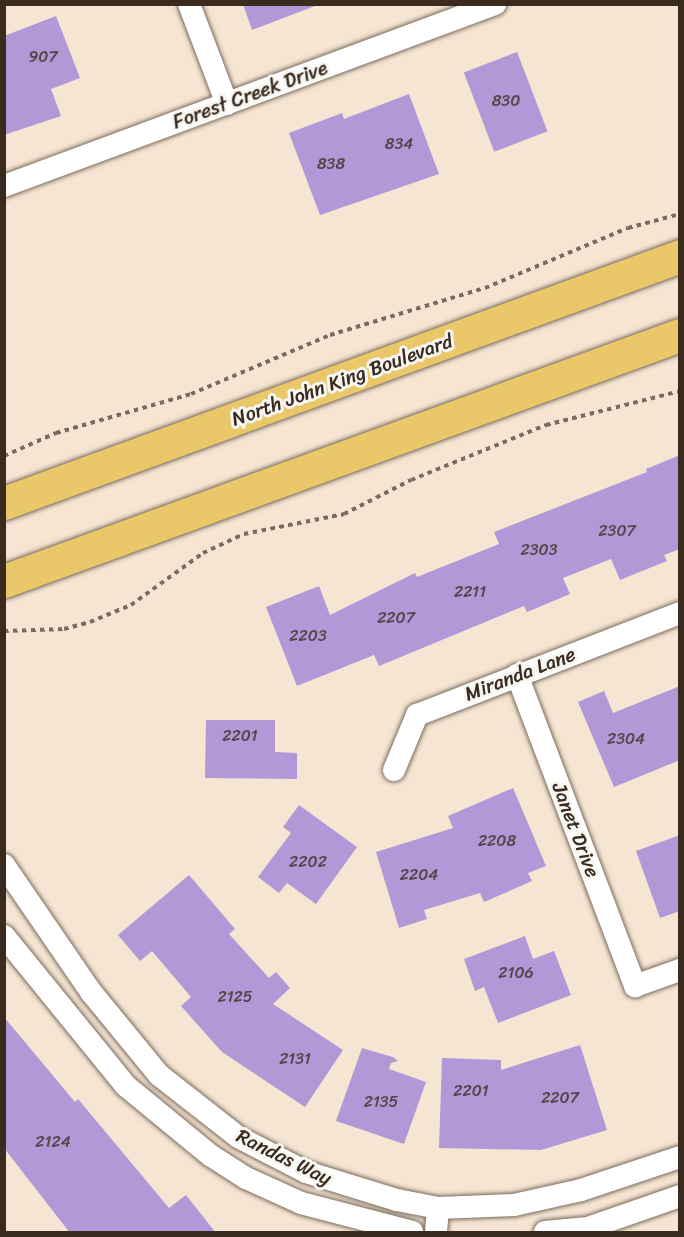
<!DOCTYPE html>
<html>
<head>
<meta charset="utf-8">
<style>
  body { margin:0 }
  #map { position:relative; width:684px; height:1237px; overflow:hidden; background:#f5e5d2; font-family:Sriracha,sans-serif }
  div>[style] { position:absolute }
  .building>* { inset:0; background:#b099d6; transform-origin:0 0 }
  .path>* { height:4px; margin-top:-2px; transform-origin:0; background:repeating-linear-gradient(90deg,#7c6b5d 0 4.5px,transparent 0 9px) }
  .roads { filter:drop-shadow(0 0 2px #7c6b5d) drop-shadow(0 0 2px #7c6b5d) }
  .minor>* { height:22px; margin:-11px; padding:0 11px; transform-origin:11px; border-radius:11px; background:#fff }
  .primary>* { height:33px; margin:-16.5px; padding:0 16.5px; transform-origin:16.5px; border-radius:16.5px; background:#eac769 }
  span { translate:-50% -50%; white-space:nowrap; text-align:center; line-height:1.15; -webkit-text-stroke:6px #f6f6f2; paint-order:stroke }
  .number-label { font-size:16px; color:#58464c }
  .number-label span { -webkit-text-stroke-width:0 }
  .street-label { font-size:20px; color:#3b2a1e }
  .frame { position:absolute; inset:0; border:6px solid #3b2a1e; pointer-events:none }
</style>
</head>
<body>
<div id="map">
  <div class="building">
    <i style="clip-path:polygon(243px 4px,314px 4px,315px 6px,252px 30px)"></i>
    <i style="clip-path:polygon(56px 16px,80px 78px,51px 89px,61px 116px,4px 135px,4px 36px)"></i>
    <i style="left:517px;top:52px;width:85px;height:57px;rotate:69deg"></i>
    <i style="clip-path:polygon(409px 94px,439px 174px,320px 215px,289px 133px,342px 113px,344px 119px)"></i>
    <i style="clip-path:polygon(680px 455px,680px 549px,664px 555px,667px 561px,620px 580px,611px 559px,563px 578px,570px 594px,527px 612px,524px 606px,379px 666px,374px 655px,297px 686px,266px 607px,319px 586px,330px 615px,415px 573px,417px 577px,499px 544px,494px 532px,647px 472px,646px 469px)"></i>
    <i style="clip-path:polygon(680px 686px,680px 760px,614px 787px,578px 702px,604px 691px,613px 713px)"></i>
    <i style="clip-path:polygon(206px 720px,275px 720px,275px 752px,297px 753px,297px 779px,205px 778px)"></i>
    <i style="clip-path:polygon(513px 788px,546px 866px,528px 873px,532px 881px,484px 902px,480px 893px,424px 910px,427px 919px,399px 928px,376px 852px,453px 828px,448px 816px)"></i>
    <i style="clip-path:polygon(299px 805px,357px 847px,316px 904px,287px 883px,279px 893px,258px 877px,291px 833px,283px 827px)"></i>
    <i style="clip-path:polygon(680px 835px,680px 911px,660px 918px,636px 851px)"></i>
    <i style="clip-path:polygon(189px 875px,235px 929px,229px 934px,269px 978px,276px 972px,290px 988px,273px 1004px,343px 1050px,305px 1107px,222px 1052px,181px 1006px,191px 997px,152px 951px,140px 961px,118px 935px)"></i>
    <i style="clip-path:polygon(525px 936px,533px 959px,554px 951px,571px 995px,498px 1023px,484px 987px,475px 991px,464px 959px)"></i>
    <i style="clip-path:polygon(4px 1017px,75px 1102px,78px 1099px,169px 1208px,186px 1195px,216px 1233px,70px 1233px,4px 1148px)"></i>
    <i style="clip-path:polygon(580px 1045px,607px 1130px,541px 1150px,439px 1148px,442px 1058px,501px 1060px,501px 1070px)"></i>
    <i style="clip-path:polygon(362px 1048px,393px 1057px,398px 1061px,391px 1063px,389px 1069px,426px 1082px,404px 1144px,336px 1121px)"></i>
  </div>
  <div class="path">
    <i style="left:4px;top:456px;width:57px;rotate:-23.9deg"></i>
    <i style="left:56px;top:433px;width:141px;rotate:-16.1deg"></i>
    <i style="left:191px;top:394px;width:151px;rotate:-23deg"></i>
    <i style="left:330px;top:335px;width:162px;rotate:-16.9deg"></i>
    <i style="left:485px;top:288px;width:155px;rotate:-22.8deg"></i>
    <i style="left:628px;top:228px;width:54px;rotate:-15.1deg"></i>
    <i style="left:4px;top:631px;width:60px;rotate:-1.9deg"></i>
    <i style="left:64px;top:629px;width:27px;rotate:-15deg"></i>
    <i style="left:90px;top:622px;width:44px;rotate:-22.5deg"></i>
    <i style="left:131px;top:605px;width:89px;rotate:-35.8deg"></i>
    <i style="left:203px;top:553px;width:45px;rotate:-24.9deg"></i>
    <i style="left:244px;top:534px;width:102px;rotate:-11.3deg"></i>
    <i style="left:344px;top:514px;width:75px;rotate:-26.9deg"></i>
    <i style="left:411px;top:480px;width:146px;rotate:-22.2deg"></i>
    <i style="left:546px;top:425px;width:138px;rotate:-14.2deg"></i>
  </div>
  <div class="roads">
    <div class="minor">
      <i style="left:189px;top:4px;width:107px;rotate:69.2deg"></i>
      <i style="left:4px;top:186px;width:524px;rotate:-20.34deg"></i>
      <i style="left:517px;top:675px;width:333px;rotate:69.2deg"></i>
      <i style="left:635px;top:986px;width:48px;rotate:-19.6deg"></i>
      <i style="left:394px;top:770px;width:60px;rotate:-67.3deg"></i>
      <i style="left:417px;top:715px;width:282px;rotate:-21.2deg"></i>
      <i style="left:4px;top:865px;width:154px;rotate:55.6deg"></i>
      <i style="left:91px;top:992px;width:107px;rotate:50.7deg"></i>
      <i style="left:159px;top:1075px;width:100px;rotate:38.1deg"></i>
      <i style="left:238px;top:1137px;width:76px;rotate:27.2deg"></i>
      <i style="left:306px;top:1172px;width:95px;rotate:17.1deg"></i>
      <i style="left:397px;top:1200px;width:42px;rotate:11deg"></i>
      <i style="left:438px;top:1208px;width:76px;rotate:-2.3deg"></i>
      <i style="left:514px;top:1205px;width:69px;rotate:-12.6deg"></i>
      <i style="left:581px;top:1190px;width:104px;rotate:-18.4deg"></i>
      <i style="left:4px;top:936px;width:193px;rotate:50.9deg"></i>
      <i style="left:126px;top:1086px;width:109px;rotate:39.4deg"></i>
      <i style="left:210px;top:1155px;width:43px;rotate:32.6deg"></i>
      <i style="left:246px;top:1178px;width:60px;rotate:24.4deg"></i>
      <i style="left:301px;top:1203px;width:115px;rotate:14.6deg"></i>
      <i style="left:436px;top:1232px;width:24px;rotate:-85deg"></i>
      <i style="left:545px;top:1232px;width:43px;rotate:-5.3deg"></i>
      <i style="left:588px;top:1228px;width:97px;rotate:-19.2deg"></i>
    </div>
    <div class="primary">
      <i style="left:4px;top:503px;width:720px;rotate:-20.07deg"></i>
      <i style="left:4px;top:581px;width:719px;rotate:-20deg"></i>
    </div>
  </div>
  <div class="number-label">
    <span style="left:43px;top:57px">907</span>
    <span style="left:506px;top:101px">830</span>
    <span style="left:399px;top:144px">834</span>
    <span style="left:331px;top:164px">838</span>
    <span style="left:617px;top:531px">2307</span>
    <span style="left:539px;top:550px">2303</span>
    <span style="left:470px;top:592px">2211</span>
    <span style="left:396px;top:618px">2207</span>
    <span style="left:308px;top:636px">2203</span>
    <span style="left:240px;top:736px">2201</span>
    <span style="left:626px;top:739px">2304</span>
    <span style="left:497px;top:841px">2208</span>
    <span style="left:308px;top:862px">2202</span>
    <span style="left:419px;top:875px">2204</span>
    <span style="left:516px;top:973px">2106</span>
    <span style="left:235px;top:997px">2125</span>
    <span style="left:295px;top:1059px">2131</span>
    <span style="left:471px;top:1091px">2201</span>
    <span style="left:560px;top:1098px">2207</span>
    <span style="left:381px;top:1102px">2135</span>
    <span style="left:53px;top:1142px">2124</span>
  </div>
  <div class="street-label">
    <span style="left:250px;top:95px;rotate:-20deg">Forest Creek Drive</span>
    <span style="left:342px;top:380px;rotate:-20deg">North John King Boulevard</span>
    <span style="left:520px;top:674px;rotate:-21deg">Miranda Lane</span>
    <span style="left:576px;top:830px;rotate:69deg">Janet Drive</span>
    <span style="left:284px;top:1157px;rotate:26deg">Randas Way</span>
  </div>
  <div class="frame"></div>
</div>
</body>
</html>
